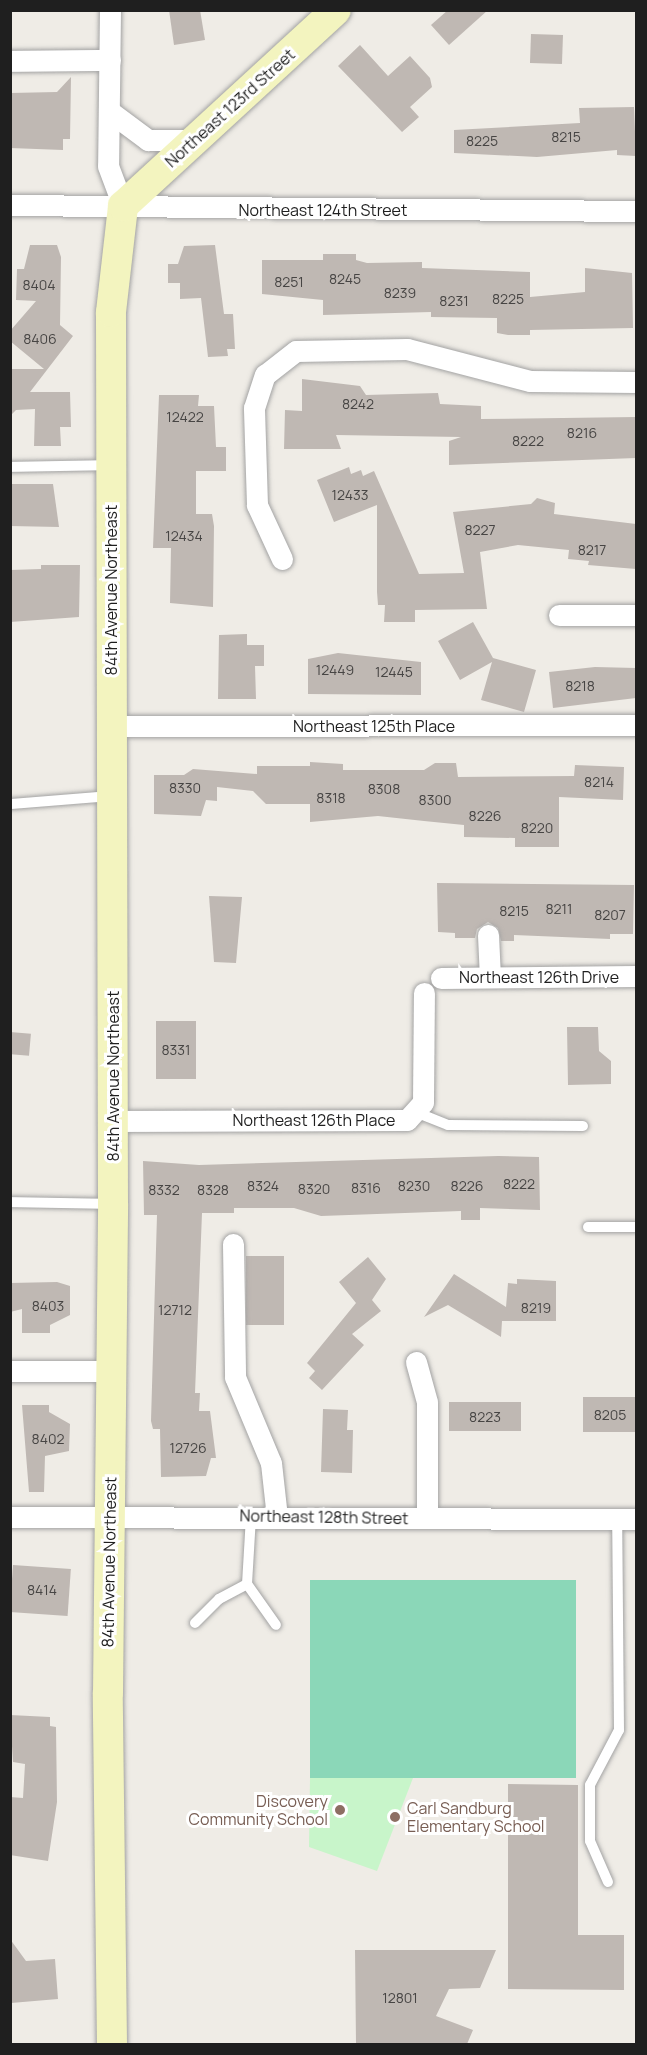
<!DOCTYPE html>
<html>
<head>
<meta charset="utf-8">
<style>
  body { margin:0 }
  #map { position:relative; width:647px; height:2055px; overflow:hidden; background:#efece6; font-family:Manrope,sans-serif }
  div>[style] { position:absolute }
  .park>* { inset:0; background:#c8f5ca }
  .pitch>* { inset:0; background:#8bd7b8; transform-origin:0 0 }
  .building>* { inset:0; background:#bfb8b3; transform-origin:0 0 }
  .roads { filter:drop-shadow(0 0 2px #a3a3a3) drop-shadow(0 0 2px #a3a3a3) }
  .lane>* { height:10px; margin:-5px; padding:0 5px; transform-origin:5px; border-radius:5px; background:#fff }
  .street>* { height:21px; margin:-10.5px; padding:0 10.5px; transform-origin:10.5px; border-radius:10.5px; background:#fff }
  .secondary>* { height:30px; margin:-15px; padding:0 15px; transform-origin:15px; border-radius:15px; background:#f3f4bf }
  .dots>* { width:16px; height:16px; translate:-50% -50%; box-sizing:border-box; border:3px solid #fff; border-radius:50% }
  span { translate:-50% -50%; white-space:nowrap; text-align:center; line-height:1.15; -webkit-text-stroke:6px #fff; paint-order:stroke }
  .number-label { font-size:14px; color:#474544 }
  .number-label span { -webkit-text-stroke-width:0 }
  .street-label { font-size:16px; color:#1f1f1f }
  .education-label { font-size:16px; color:#785e54 }
  .right { translate:-100% -50%; text-align:right }
  .left { translate:0 -50%; text-align:left }
  .frame { position:absolute; inset:0; border:12px solid #1f1f1f; pointer-events:none }
</style>
</head>
<body>
<div id="map">
  <div class="park">
    <i style="clip-path:polygon(310px 1778px,413px 1778px,377px 1871px,309px 1847px)"></i>
  </div>
  <div class="pitch">
    <i style="left:310px;top:1580px;width:266px;height:198px"></i>
  </div>
  <div class="building">
    <i style="clip-path:polygon(169px 10px,200px 10px,205px 40px,174px 45px)"></i>
    <i style="clip-path:polygon(448px 10px,488px 10px,449px 45px,431px 25px)"></i>
    <i style="left:531px;top:34px;width:32px;height:29px;rotate:2deg"></i>
    <i style="clip-path:polygon(360px 45px,388px 76px,410px 56px,430px 78px,432px 87px,410px 107px,419px 117px,402px 132px,338px 66px)"></i>
    <i style="clip-path:polygon(71px 77px,70px 139px,63px 139px,63px 150px,10px 148px,10px 93px,57px 92px)"></i>
    <i style="clip-path:polygon(634px 107px,636px 156px,617px 155px,617px 150px,537px 157px,454px 153px,454px 130px,580px 123px,579px 108px)"></i>
    <i style="clip-path:polygon(30px 245px,57px 245px,61px 257px,60px 325px,73px 336px,30px 392px,70px 392px,71px 427px,60px 427px,61px 446px,34px 446px,35px 409px,16px 410px,10px 416px,10px 369px,44px 369px,10px 341px,10px 331px,36px 301px,16px 300px,17px 269px,24px 269px)"></i>
    <i style="clip-path:polygon(215px 245px,224px 314px,233px 314px,235px 349px,227px 349px,228px 356px,208px 357px,201px 298px,180px 299px,180px 283px,168px 283px,168px 264px,178px 264px,184px 246px)"></i>
    <i style="clip-path:polygon(323px 254px,356px 254px,356px 260px,367px 263px,422px 262px,422px 268px,530px 272px,530px 297px,585px 292px,585px 268px,632px 273px,633px 328px,530px 330px,530px 335px,508px 335px,497px 333px,497px 318px,431px 317px,431px 312px,323px 315px,323px 300px,262px 294px,262px 260px,323px 260px)"></i>
    <i style="clip-path:polygon(302px 379px,360px 386px,366px 395px,438px 393px,440px 404px,481px 406px,481px 419px,636px 417px,636px 458px,449px 465px,449px 441px,461px 437px,336px 435px,341px 449px,284px 449px,285px 410px,302px 411px)"></i>
    <i style="clip-path:polygon(159px 395px,199px 395px,198px 406px,214px 406px,216px 447px,226px 447px,226px 471px,196px 471px,196px 514px,212px 514px,214px 526px,213px 607px,170px 603px,171px 548px,153px 548px)"></i>
    <i style="clip-path:polygon(349px 467px,351px 474px,361px 470px,363px 476px,374px 471px,419px 574px,464px 573px,453px 512px,531px 504px,537px 498px,555px 503px,554px 514px,636px 524px,636px 569px,588px 565px,589px 561px,568px 559px,569px 550px,518px 545px,480px 552px,487px 609px,415px 610px,415px 622px,384px 622px,385px 605px,378px 605px,377px 592px,377px 505px,334px 522px,317px 480px)"></i>
    <i style="clip-path:polygon(10px 484px,53px 484px,59px 527px,10px 526px)"></i>
    <i style="clip-path:polygon(41px 565px,80px 565px,79px 617px,10px 622px,10px 570px,41px 569px)"></i>
    <i style="clip-path:polygon(473px 622px,493px 658px,536px 670px,524px 712px,481px 700px,492px 662px,460px 680px,438px 641px)"></i>
    <i style="clip-path:polygon(247px 634px,247px 645px,264px 645px,264px 666px,255px 666px,256px 699px,218px 699px,219px 635px)"></i>
    <i style="clip-path:polygon(338px 653px,421px 662px,421px 695px,308px 694px,308px 659px)"></i>
    <i style="clip-path:polygon(595px 667px,636px 668px,636px 698px,553px 708px,549px 672px)"></i>
    <i style="clip-path:polygon(310px 762px,343px 764px,343px 770px,424px 770px,435px 763px,456px 763px,458px 777px,574px 776px,575px 765px,624px 767px,623px 800px,559px 797px,559px 847px,515px 847px,515px 838px,464px 837px,464px 825px,424px 821px,378px 816px,310px 822px,310px 804px,266px 804px,253px 791px,217px 787px,217px 801px,206px 800px,201px 816px,154px 814px,154px 775px,184px 775px,193px 769px,257px 774px,257px 766px,310px 766px)"></i>
    <i style="clip-path:polygon(437px 883px,634px 885px,633px 934px,610px 934px,610px 939px,514px 935px,514px 941px,501px 941px,498px 928px,488px 922px,477px 929px,475px 938px,455px 938px,455px 933px,438px 932px)"></i>
    <i style="clip-path:polygon(209px 896px,242px 897px,236px 963px,214px 962px)"></i>
    <i style="left:156px;top:1021px;width:40px;height:58px"></i>
    <i style="clip-path:polygon(567px 1027px,598px 1027px,599px 1051px,611px 1061px,611px 1084px,568px 1085px)"></i>
    <i style="left:10px;top:1032px;width:21px;height:22px;rotate:5deg"></i>
    <i style="clip-path:polygon(498px 1156px,539px 1157px,540px 1210px,480px 1208px,480px 1220px,461px 1220px,461px 1211px,321px 1216px,294px 1208px,234px 1208px,234px 1213px,202px 1213px,195px 1393px,200px 1393px,199px 1411px,210px 1411px,216px 1458px,211px 1458px,206px 1476px,161px 1477px,160px 1429px,153px 1429px,151px 1421px,157px 1215px,144px 1215px,143px 1161px,199px 1165px)"></i>
    <i style="left:246px;top:1256px;width:38px;height:69px"></i>
    <i style="clip-path:polygon(368px 1257px,386px 1279px,372px 1300px,381px 1311px,352px 1334px,364px 1345px,322px 1390px,309px 1378px,315px 1371px,307px 1363px,356px 1303px,339px 1282px)"></i>
    <i style="clip-path:polygon(454px 1274px,506px 1307px,508px 1283px,517px 1284px,517px 1279px,556px 1281px,556px 1321px,502px 1321px,501px 1337px,448px 1305px,424px 1317px)"></i>
    <i style="clip-path:polygon(57px 1282px,70px 1286px,70px 1315px,50px 1325px,50px 1333px,22px 1333px,22px 1309px,10px 1312px,10px 1283px)"></i>
    <i style="left:583px;top:1397px;width:53px;height:35px"></i>
    <i style="left:521px;top:1402px;width:29px;height:72px;rotate:90deg"></i>
    <i style="clip-path:polygon(22px 1405px,49px 1405px,49px 1412px,70px 1424px,69px 1451px,45px 1456px,44px 1492px,29px 1492px)"></i>
    <i style="clip-path:polygon(323px 1409px,348px 1410px,347px 1430px,353px 1430px,352px 1473px,321px 1472px)"></i>
    <i style="left:13px;top:1565px;width:58px;height:47px;rotate:4deg"></i>
    <i style="clip-path:polygon(10px 1715px,50px 1717px,50px 1726px,56px 1727px,57px 1802px,48px 1861px,10px 1855px,10px 1797px,23px 1798px,25px 1764px,13px 1762px)"></i>
    <i style="clip-path:polygon(508px 1784px,578px 1785px,578px 1935px,624px 1935px,624px 1990px,508px 1989px)"></i>
    <i style="clip-path:polygon(10px 1939px,26px 1961px,55px 1959px,58px 1999px,11px 2003px)"></i>
    <i style="clip-path:polygon(355px 1950px,496px 1950px,480px 1988px,449px 1989px,436px 2016px,473px 2030px,467px 2044px,356px 2044px)"></i>
  </div>
  <div class="roads">
    <div class="lane">
      <i style="left:10px;top:467px;width:101px;rotate:-1.1deg"></i>
      <i style="left:10px;top:804px;width:102px;rotate:-4.5deg"></i>
      <i style="left:418px;top:1113px;width:32px;rotate:22deg"></i>
      <i style="left:448px;top:1125px;width:135px;rotate:0.4deg"></i>
      <i style="left:10px;top:1202px;width:102px;rotate:1.1deg"></i>
      <i style="left:588px;top:1227px;width:48px"></i>
      <i style="left:247px;top:1584px;width:50px;rotate:54.7deg"></i>
      <i style="left:195px;top:1623px;width:34px;rotate:-45deg"></i>
      <i style="left:219px;top:1599px;width:32px;rotate:-28deg"></i>
      <i style="left:247px;top:1584px;width:68px;rotate:-86.6deg"></i>
      <i style="left:608px;top:1882px;width:45px;rotate:-113.7deg"></i>
      <i style="left:590px;top:1841px;width:56px;rotate:-90deg"></i>
      <i style="left:590px;top:1785px;width:62px;rotate:-62.2deg"></i>
      <i style="left:619px;top:1730px;width:212px;rotate:-90.5deg"></i>
    </div>
    <div class="street">
      <i style="left:110px;top:10px;width:156px;rotate:90.7deg"></i>
      <i style="left:108px;top:166px;width:43px;rotate:69.4deg"></i>
      <i style="left:10px;top:61px;width:100px;rotate:-0.6deg"></i>
      <i style="left:109px;top:111px;width:49px;rotate:36.6deg"></i>
      <i style="left:148px;top:140px;width:46px"></i>
      <i style="left:10px;top:205px;width:626px;rotate:0.55deg"></i>
      <i style="left:282px;top:559px;width:60px;rotate:-114.8deg"></i>
      <i style="left:257px;top:505px;width:97px;rotate:-91.8deg"></i>
      <i style="left:254px;top:408px;width:35px;rotate:-72deg"></i>
      <i style="left:265px;top:375px;width:39px;rotate:-38deg"></i>
      <i style="left:296px;top:351px;width:111px;rotate:-1deg"></i>
      <i style="left:407px;top:349px;width:127px;rotate:14.6deg"></i>
      <i style="left:530px;top:381px;width:106px;rotate:0.5deg"></i>
      <i style="left:559px;top:615px;width:77px"></i>
      <i style="left:111px;top:726px;width:525px;rotate:-0.11deg"></i>
      <i style="left:488px;top:935px;width:42px;rotate:87.3deg"></i>
      <i style="left:441px;top:978px;width:195px;rotate:-0.6deg"></i>
      <i style="left:113px;top:1121px;width:294px;rotate:-0.2deg"></i>
      <i style="left:407px;top:1120px;width:24px;rotate:-48deg"></i>
      <i style="left:423px;top:1102px;width:109px;rotate:-89.5deg"></i>
      <i style="left:233px;top:1244px;width:133px;rotate:89.1deg"></i>
      <i style="left:235px;top:1377px;width:93px;rotate:67.3deg"></i>
      <i style="left:271px;top:1463px;width:54px;rotate:83.7deg"></i>
      <i style="left:416px;top:1362px;width:41px;rotate:74.6deg"></i>
      <i style="left:427px;top:1402px;width:116px;rotate:90deg"></i>
      <i style="left:10px;top:1371px;width:101px"></i>
      <i style="left:10px;top:1517px;width:626px;rotate:0.18deg"></i>
    </div>
    <div class="secondary">
      <i style="left:112px;top:2044px;width:351px;rotate:-90.7deg"></i>
      <i style="left:108px;top:1693px;width:489px;rotate:-89.4deg"></i>
      <i style="left:113px;top:1204px;width:892px;rotate:-90.13deg"></i>
      <i style="left:111px;top:312px;width:107px;rotate:-83.5deg"></i>
      <i style="left:123px;top:206px;width:289px;rotate:-42.6deg"></i>
    </div>
  </div>
  <div class="dots">
    <i style="left:340px;top:1810px;background:#8d6e63"></i>
    <i style="left:395px;top:1817px;background:#8d6e63"></i>
  </div>
  <div class="number-label">
    <span style="left:566px;top:137px">8215</span>
    <span style="left:482px;top:141px">8225</span>
    <span style="left:345px;top:279px">8245</span>
    <span style="left:289px;top:282px">8251</span>
    <span style="left:39px;top:285px">8404</span>
    <span style="left:400px;top:293px">8239</span>
    <span style="left:508px;top:299px">8225</span>
    <span style="left:454px;top:301px">8231</span>
    <span style="left:40px;top:339px">8406</span>
    <span style="left:358px;top:404px">8242</span>
    <span style="left:185px;top:417px">12422</span>
    <span style="left:582px;top:433px">8216</span>
    <span style="left:528px;top:441px">8222</span>
    <span style="left:350px;top:495px">12433</span>
    <span style="left:480px;top:530px">8227</span>
    <span style="left:184px;top:536px">12434</span>
    <span style="left:592px;top:550px">8217</span>
    <span style="left:335px;top:670px">12449</span>
    <span style="left:394px;top:672px">12445</span>
    <span style="left:580px;top:686px">8218</span>
    <span style="left:599px;top:782px">8214</span>
    <span style="left:185px;top:788px">8330</span>
    <span style="left:384px;top:789px">8308</span>
    <span style="left:331px;top:798px">8318</span>
    <span style="left:435px;top:800px">8300</span>
    <span style="left:485px;top:816px">8226</span>
    <span style="left:537px;top:828px">8220</span>
    <span style="left:559px;top:909px">8211</span>
    <span style="left:514px;top:911px">8215</span>
    <span style="left:610px;top:915px">8207</span>
    <span style="left:176px;top:1050px">8331</span>
    <span style="left:519px;top:1184px">8222</span>
    <span style="left:263px;top:1186px">8324</span>
    <span style="left:414px;top:1186px">8230</span>
    <span style="left:467px;top:1186px">8226</span>
    <span style="left:366px;top:1188px">8316</span>
    <span style="left:314px;top:1189px">8320</span>
    <span style="left:164px;top:1190px">8332</span>
    <span style="left:213px;top:1190px">8328</span>
    <span style="left:48px;top:1306px">8403</span>
    <span style="left:536px;top:1308px">8219</span>
    <span style="left:175px;top:1310px">12712</span>
    <span style="left:610px;top:1415px">8205</span>
    <span style="left:485px;top:1417px">8223</span>
    <span style="left:48px;top:1439px">8402</span>
    <span style="left:188px;top:1448px">12726</span>
    <span style="left:42px;top:1590px">8414</span>
    <span style="left:400px;top:1998px">12801</span>
  </div>
  <div class="street-label">
    <span style="left:230px;top:108px;rotate:-42deg">Northeast 123rd Street</span>
    <span style="left:323px;top:210px">Northeast 124th Street</span>
    <span style="left:111px;top:590px;rotate:-90deg">84th Avenue Northeast</span>
    <span style="left:374px;top:726px">Northeast 125th Place</span>
    <span style="left:539px;top:977px">Northeast 126th Drive</span>
    <span style="left:113px;top:1076px;rotate:-90deg">84th Avenue Northeast</span>
    <span style="left:314px;top:1120px">Northeast 126th Place</span>
    <span style="left:324px;top:1517px;rotate:1deg">Northeast 128th Street</span>
    <span style="left:109px;top:1562px;rotate:-89deg">84th Avenue Northeast</span>
  </div>
  <div class="education-label">
    <span class="right" style="left:328px;top:1810px">Discovery<br>Community School</span>
    <span class="left" style="left:407px;top:1817px">Carl Sandburg<br>Elementary School</span>
  </div>
  <div class="frame"></div>
</div>
</body>
</html>
